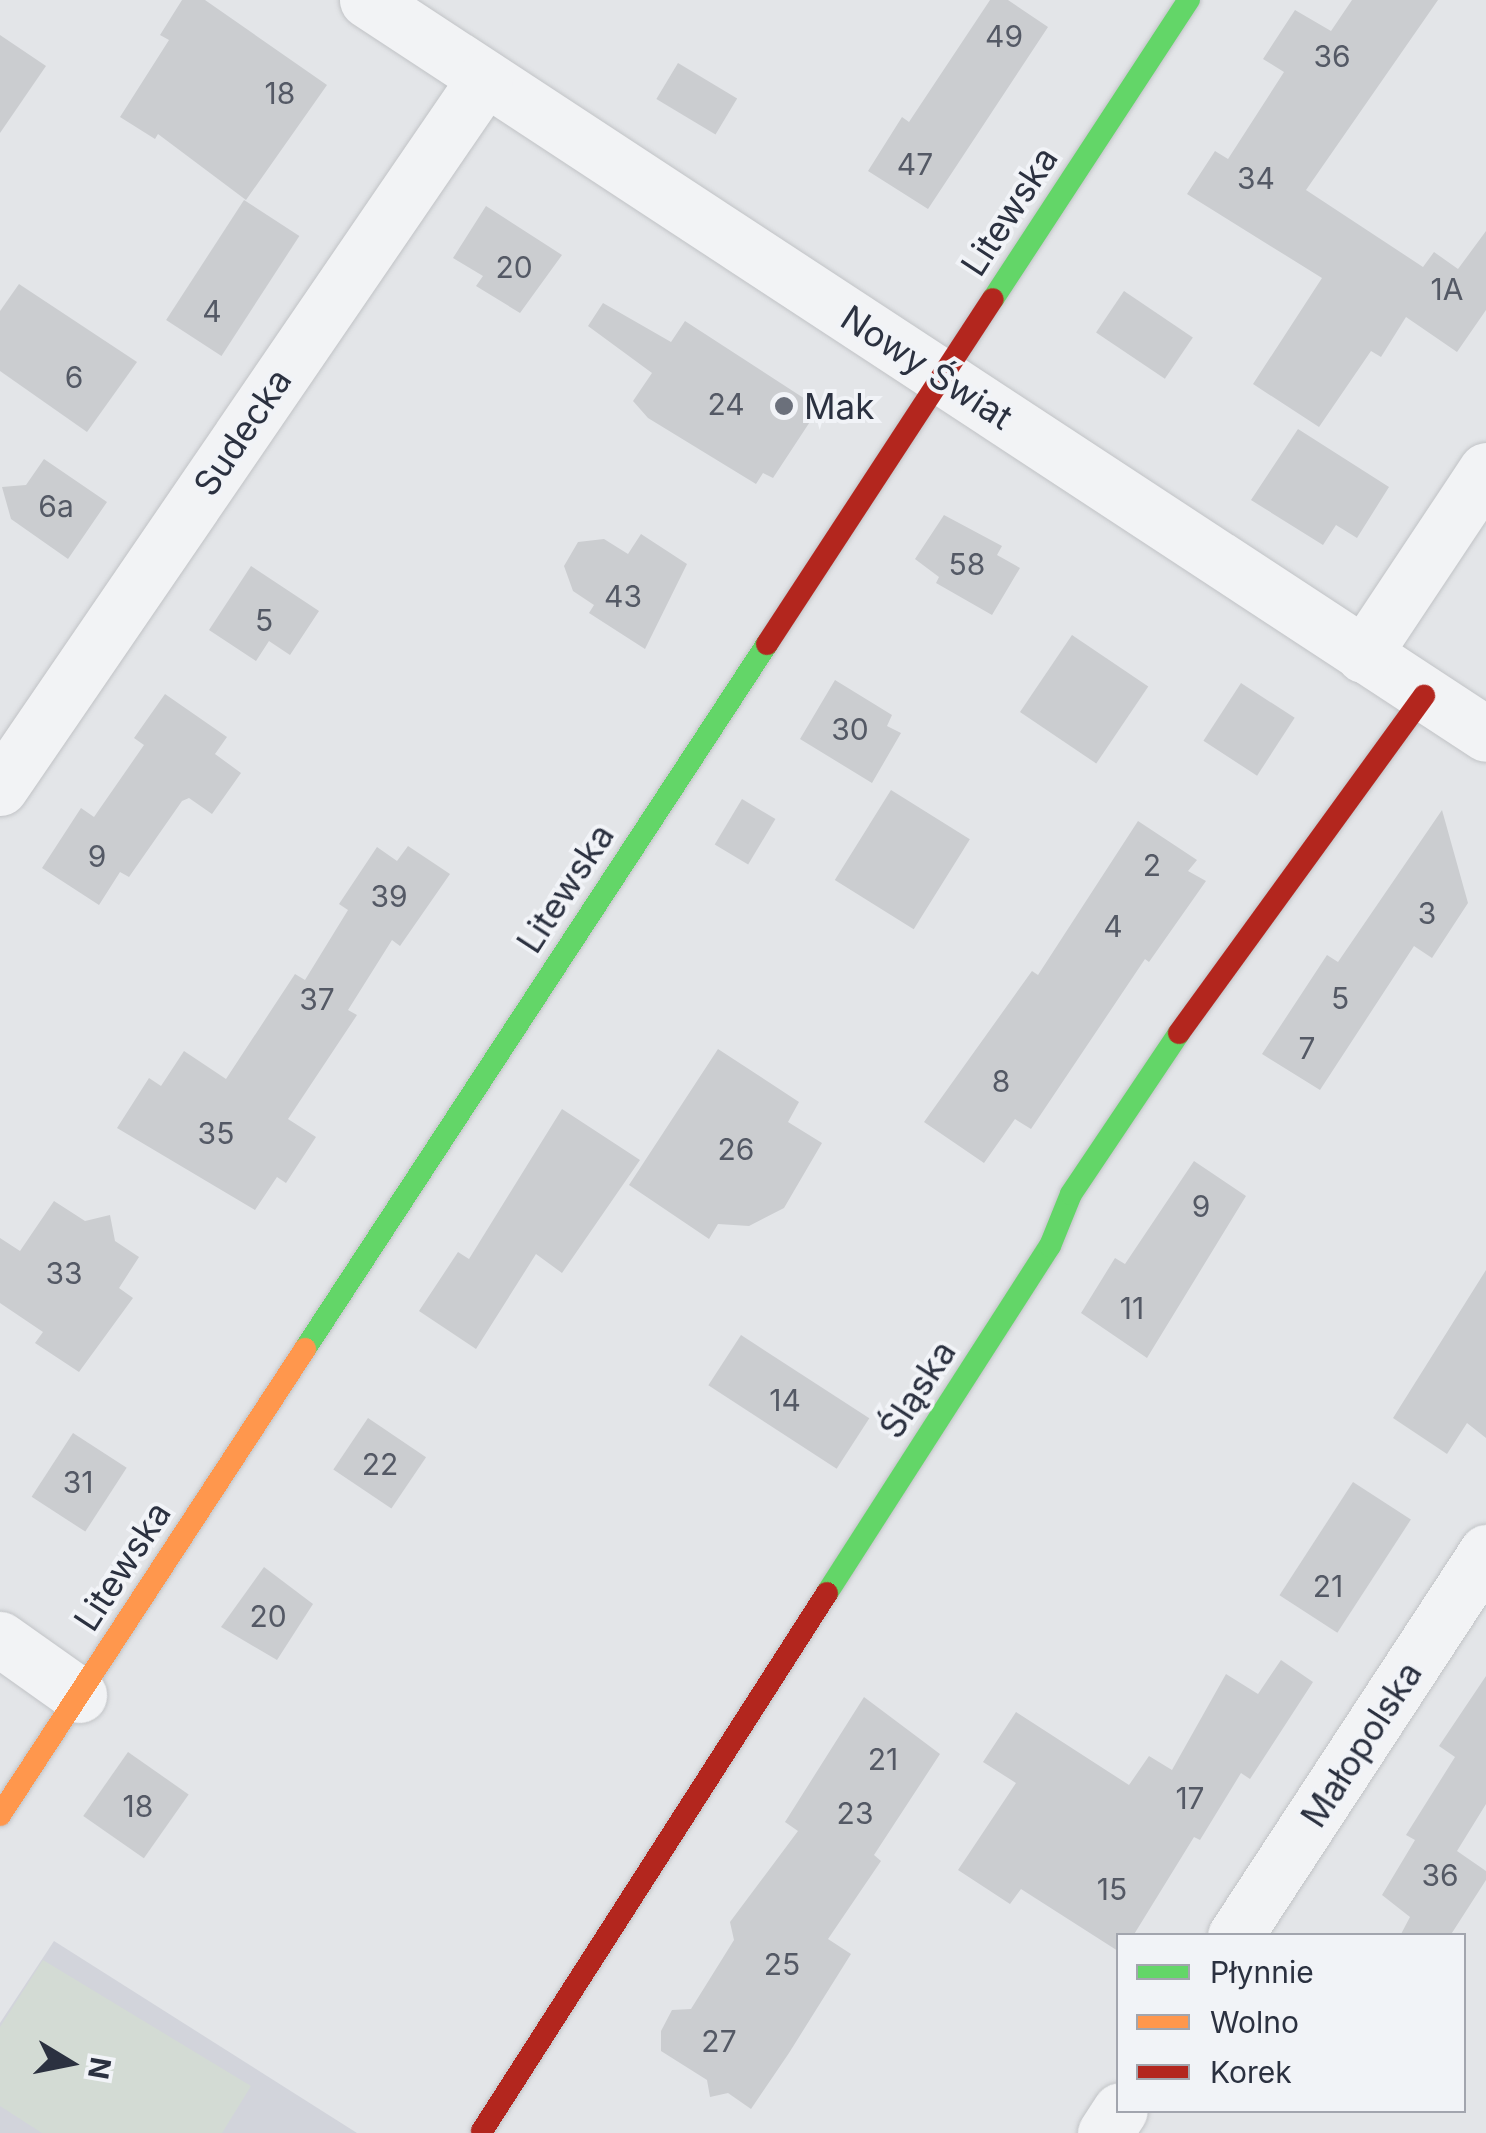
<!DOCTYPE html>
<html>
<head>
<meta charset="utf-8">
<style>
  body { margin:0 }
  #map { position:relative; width:1486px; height:2133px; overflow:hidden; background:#e3e5e8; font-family:Inter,sans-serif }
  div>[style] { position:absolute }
  .built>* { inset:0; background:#d2d4db }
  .green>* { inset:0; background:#d3dbd4 }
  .building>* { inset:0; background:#cbcdd0; transform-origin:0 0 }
  .roads { filter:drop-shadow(0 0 2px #c1c3c6) drop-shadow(0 0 2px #c1c3c6) }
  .street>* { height:55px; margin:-27.5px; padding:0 27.5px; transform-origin:27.5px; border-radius:27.5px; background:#f2f3f5 }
  .fast>* { height:22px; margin:-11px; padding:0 11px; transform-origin:11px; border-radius:11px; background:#63d668 }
  .slow>* { height:22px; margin:-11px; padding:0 11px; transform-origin:11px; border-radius:11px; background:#ff974d }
  .jam>* { height:22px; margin:-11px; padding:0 11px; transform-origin:11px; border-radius:11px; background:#b3261e }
  .dots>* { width:28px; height:28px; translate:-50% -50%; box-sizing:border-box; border:5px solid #f1f3f7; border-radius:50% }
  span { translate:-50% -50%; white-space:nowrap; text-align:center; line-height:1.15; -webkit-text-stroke:8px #f1f3f7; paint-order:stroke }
  .number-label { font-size:30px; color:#545965 }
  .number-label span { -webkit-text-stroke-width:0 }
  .street-label { font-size:35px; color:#2b3140 }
  .poi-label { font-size:35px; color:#2b3140 }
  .left { translate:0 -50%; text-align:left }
  .legend { position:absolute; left:1116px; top:1933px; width:350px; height:180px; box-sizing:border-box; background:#f1f3f7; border:2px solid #a2a5ae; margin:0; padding:12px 18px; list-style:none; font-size:30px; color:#2b3140 }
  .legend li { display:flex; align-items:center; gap:20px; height:50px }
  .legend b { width:50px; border:2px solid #a2a5ae }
  .north { position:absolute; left:20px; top:2013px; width:100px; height:100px; -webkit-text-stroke:8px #f1f3f7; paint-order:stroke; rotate:100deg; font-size:28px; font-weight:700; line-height:40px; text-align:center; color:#2b3140 }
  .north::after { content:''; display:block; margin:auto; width:35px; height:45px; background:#2b3140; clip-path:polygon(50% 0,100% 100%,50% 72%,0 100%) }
</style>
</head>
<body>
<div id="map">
  <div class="built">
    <i style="clip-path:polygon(54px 1941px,357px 2133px,0 2133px,0 2023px)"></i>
  </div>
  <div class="green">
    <i style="clip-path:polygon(43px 1960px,251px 2086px,222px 2133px,42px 2133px,0 2106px,0 2027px)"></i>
  </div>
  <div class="building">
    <i style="clip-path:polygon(182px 0,205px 0,327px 85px,246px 200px,158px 134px,155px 139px,120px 117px,169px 40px,160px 35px)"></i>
    <i style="clip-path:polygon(990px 0,1008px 0,1048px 27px,928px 209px,868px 171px,902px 117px,909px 122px)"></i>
    <i style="clip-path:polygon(1352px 0,1438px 0,1306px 190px,1423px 267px,1434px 252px,1458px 269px,1486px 231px,1486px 310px,1457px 352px,1406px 317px,1381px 357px,1371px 351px,1319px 427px,1253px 384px,1322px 278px,1187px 194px,1215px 151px,1228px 159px,1284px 72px,1263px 59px,1295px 10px,1331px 31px)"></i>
    <i style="clip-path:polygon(0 35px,46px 66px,0 133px)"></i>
    <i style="left:678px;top:63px;width:69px;height:42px;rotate:31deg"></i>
    <i style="left:244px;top:200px;width:66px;height:143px;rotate:33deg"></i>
    <i style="clip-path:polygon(486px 206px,562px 255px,520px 313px,476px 286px,483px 276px,453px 258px)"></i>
    <i style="clip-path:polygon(19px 284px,137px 362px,87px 432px,0 371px,0 311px)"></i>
    <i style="left:1124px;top:291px;width:83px;height:50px;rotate:34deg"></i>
    <i style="clip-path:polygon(603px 303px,671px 342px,685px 321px,819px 408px,773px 478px,763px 473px,756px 484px,648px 418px,633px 401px,652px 373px,588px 326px)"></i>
    <i style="clip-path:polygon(1298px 429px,1389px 487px,1357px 538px,1336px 525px,1323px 545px,1251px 500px)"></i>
    <i style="clip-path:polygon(44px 459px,107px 502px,68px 559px,11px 519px,2px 487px,26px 485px)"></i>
    <i style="clip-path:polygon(944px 515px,1002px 546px,997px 555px,1020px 568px,992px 615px,936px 583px,939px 577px,915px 559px)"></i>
    <i style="clip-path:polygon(641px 534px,687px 564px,645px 649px,589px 613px,594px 605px,573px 591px,564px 566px,578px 542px,604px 539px,628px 554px)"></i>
    <i style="clip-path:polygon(251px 566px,319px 611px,290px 655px,269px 641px,256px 661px,209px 630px)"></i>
    <i style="left:1072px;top:635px;width:92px;height:93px;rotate:34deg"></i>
    <i style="clip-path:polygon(835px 680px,892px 715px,887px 726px,901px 733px,872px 783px,800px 739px)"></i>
    <i style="left:1241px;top:683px;width:64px;height:69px;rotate:33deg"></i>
    <i style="clip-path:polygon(165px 694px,227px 737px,215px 754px,241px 773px,212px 814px,189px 798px,182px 801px,129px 877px,120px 872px,99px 905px,42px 868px,81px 808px,94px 817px,144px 745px,134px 738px)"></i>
    <i style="left:891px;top:790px;width:93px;height:106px;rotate:32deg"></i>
    <i style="left:742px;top:799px;width:39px;height:53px;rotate:31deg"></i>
    <i style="clip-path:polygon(1442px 810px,1468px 903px,1432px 958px,1414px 946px,1320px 1090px,1262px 1054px,1327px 955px,1338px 962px)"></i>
    <i style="clip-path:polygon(1138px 821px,1197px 860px,1188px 871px,1206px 881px,1149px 962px,1145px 959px,1031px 1129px,1015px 1119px,984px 1163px,924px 1122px,1032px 971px,1038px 975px)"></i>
    <i style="clip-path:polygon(408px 846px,450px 874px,400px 946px,392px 940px,348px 1010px,357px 1015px,288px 1119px,316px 1137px,286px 1183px,277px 1177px,255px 1210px,117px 1128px,149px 1078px,161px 1086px,184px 1051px,226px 1079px,295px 974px,305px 980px,348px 910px,339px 904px,377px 847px,397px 861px)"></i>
    <i style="clip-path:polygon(718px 1049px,799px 1102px,788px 1122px,822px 1143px,784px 1208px,749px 1226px,718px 1224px,709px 1239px,629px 1185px)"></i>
    <i style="clip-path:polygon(562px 1109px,640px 1160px,562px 1273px,536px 1254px,476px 1349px,419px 1311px,458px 1252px,469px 1259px)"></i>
    <i style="clip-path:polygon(1194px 1161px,1246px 1196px,1147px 1358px,1081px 1313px,1115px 1258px,1125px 1264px)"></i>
    <i style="clip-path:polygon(54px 1201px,85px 1221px,110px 1215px,115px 1241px,139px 1257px,119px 1288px,133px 1298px,79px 1372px,35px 1343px,43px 1332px,0 1303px,0 1238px,20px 1251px)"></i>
    <i style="clip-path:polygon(1486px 1270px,1486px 1438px,1467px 1423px,1447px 1454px,1393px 1418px)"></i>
    <i style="left:741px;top:1335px;width:153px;height:60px;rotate:33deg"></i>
    <i style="left:368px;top:1418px;width:70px;height:62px;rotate:34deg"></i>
    <i style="left:73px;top:1433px;width:64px;height:76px;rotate:33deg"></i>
    <i style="left:1353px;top:1482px;width:69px;height:135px;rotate:33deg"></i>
    <i style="clip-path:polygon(264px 1567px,313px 1604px,277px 1660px,221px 1627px)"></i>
    <i style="clip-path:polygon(1281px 1660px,1313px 1682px,1250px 1779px,1241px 1773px,1200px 1840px,1194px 1837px,1133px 1936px,1118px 1936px,1118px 1951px,1021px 1889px,1010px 1904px,958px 1870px,1016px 1783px,983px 1762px,1016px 1712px,1129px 1785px,1149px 1756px,1172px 1770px,1226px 1674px,1258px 1694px)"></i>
    <i style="clip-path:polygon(1486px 1676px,1486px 1804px,1457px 1851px,1486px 1871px,1486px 1880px,1450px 1936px,1400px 1936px,1410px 1917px,1382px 1895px,1415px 1840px,1406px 1835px,1455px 1757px,1439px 1746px)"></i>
    <i style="clip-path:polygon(864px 1697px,940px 1754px,874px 1855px,881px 1861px,828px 1939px,851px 1954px,789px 2053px,751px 2109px,728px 2093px,710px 2097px,707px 2080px,661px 2051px,661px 2031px,672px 2010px,691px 2009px,734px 1940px,730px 1922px,798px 1831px,785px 1822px)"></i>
    <i style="left:128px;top:1752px;width:74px;height:78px;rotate:35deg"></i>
  </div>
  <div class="roads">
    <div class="street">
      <i style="left:367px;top:0;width:1338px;rotate:33.26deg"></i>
      <i style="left:1363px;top:655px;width:222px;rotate:-56.4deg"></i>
      <i style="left:0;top:788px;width:860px;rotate:-55.66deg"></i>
      <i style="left:0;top:1639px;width:97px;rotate:35.3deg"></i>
      <i style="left:1235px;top:1936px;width:459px;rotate:-56.8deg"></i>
      <i style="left:1105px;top:2133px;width:27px;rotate:-57deg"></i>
    </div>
    <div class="fast">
      <i style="left:993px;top:299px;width:358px;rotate:-56.8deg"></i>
      <i style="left:305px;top:1349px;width:843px;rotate:-56.76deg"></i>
      <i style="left:827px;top:1593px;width:412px;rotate:-57.3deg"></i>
      <i style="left:1050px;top:1246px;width:56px;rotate:-68deg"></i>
      <i style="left:1071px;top:1194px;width:194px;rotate:-56.1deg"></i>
    </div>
    <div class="slow">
      <i style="left:0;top:1815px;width:557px;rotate:-56.79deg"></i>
    </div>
    <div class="jam">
      <i style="left:767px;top:644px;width:412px;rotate:-56.8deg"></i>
      <i style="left:1179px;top:1033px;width:417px;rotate:-54deg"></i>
      <i style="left:482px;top:2131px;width:639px;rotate:-57.33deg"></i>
    </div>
  </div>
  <div class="dots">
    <i style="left:784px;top:406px;background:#6b707b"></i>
  </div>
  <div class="number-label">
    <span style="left:1004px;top:36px">49</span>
    <span style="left:1332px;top:56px">36</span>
    <span style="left:280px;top:93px">18</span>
    <span style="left:915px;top:164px">47</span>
    <span style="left:1256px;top:178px">34</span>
    <span style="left:514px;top:267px">20</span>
    <span style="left:1447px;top:289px">1A</span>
    <span style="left:212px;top:311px">4</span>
    <span style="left:74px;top:377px">6</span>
    <span style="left:726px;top:404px">24</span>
    <span style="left:56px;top:506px">6a</span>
    <span style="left:967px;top:564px">58</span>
    <span style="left:623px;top:596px">43</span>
    <span style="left:264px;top:620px">5</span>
    <span style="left:850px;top:729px">30</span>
    <span style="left:97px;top:856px">9</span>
    <span style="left:1152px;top:865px">2</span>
    <span style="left:389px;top:896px">39</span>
    <span style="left:1427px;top:913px">3</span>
    <span style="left:1113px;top:926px">4</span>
    <span style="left:1340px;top:998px">5</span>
    <span style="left:317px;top:999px">37</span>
    <span style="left:1307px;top:1048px">7</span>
    <span style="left:1001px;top:1081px">8</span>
    <span style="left:216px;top:1133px">35</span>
    <span style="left:736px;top:1149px">26</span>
    <span style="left:1201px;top:1206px">9</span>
    <span style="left:64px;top:1273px">33</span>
    <span style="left:1132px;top:1308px">11</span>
    <span style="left:785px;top:1400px">14</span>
    <span style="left:380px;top:1464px">22</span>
    <span style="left:78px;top:1482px">31</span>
    <span style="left:1328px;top:1586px">21</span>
    <span style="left:268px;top:1616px">20</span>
    <span style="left:883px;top:1759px">21</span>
    <span style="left:1190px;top:1798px">17</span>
    <span style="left:138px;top:1806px">18</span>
    <span style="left:855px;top:1813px">23</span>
    <span style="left:1440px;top:1875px">36</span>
    <span style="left:1112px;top:1889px">15</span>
    <span style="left:782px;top:1964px">25</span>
    <span style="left:719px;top:2041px">27</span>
  </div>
  <div class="street-label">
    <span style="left:1009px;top:211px;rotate:-57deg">Litewska</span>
    <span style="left:927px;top:367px;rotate:33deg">Nowy Świat</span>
    <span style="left:242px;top:432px;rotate:-56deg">Sudecka</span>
    <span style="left:565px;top:888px;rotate:-57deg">Litewska</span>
    <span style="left:917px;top:1389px;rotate:-57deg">Śląska</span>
    <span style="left:122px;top:1566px;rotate:-57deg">Litewska</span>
    <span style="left:1361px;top:1744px;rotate:-57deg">Małopolska</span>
  </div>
  <div class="poi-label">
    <span class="left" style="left:804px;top:406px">Mak</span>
  </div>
  <ul class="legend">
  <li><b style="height:12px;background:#63d668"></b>Płynnie</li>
  <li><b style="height:12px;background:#ff974d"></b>Wolno</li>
  <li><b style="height:12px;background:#b3261e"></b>Korek</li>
  </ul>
  <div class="north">N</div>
</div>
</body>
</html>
